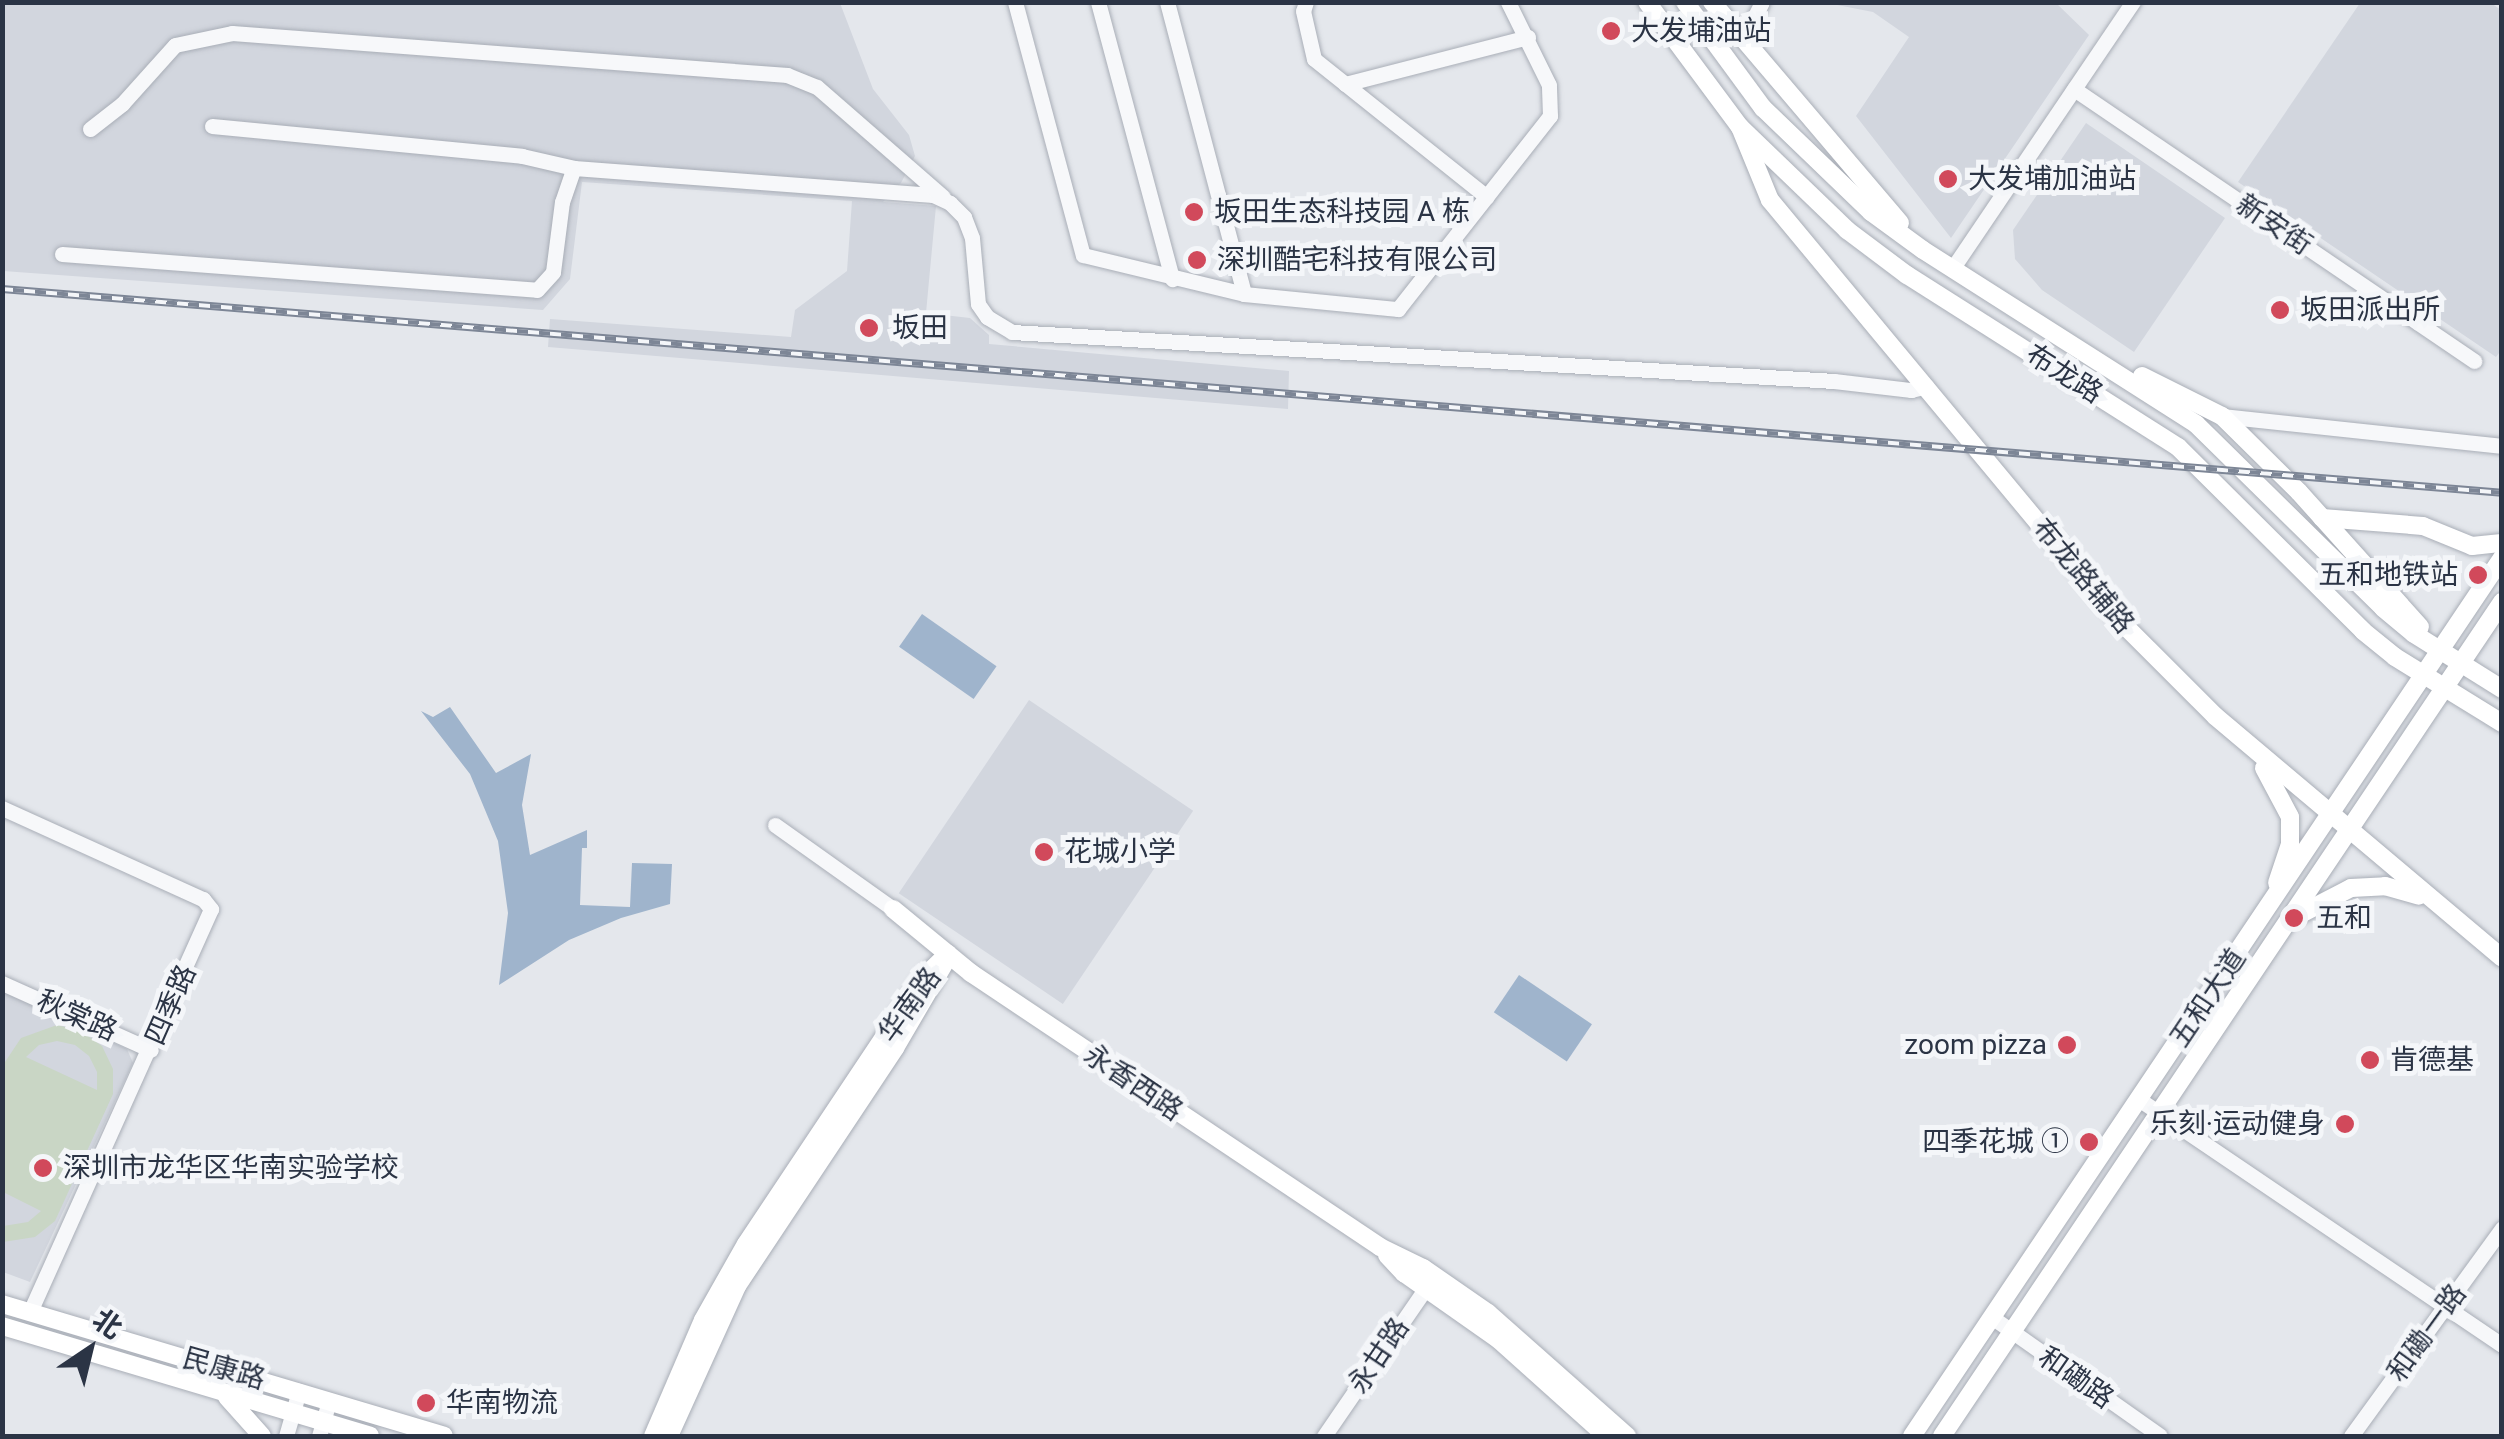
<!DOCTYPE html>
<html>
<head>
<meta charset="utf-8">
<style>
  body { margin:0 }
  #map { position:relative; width:2504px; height:1439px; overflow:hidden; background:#e4e7ec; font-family:Roboto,"Noto Sans SC",sans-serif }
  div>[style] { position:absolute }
  .built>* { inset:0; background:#d2d6de; transform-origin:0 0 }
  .green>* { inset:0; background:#c9d6c5 }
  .water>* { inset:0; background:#9fb4cc; transform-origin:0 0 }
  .roads { filter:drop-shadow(0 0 2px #a9aeb7) drop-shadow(0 0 2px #a9aeb7) }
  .minor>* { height:15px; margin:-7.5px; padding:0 7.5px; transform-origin:7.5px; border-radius:7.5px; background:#f7f8fa }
  .major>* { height:18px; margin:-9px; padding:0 9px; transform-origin:9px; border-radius:9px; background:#fff }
  .rail>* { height:8px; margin-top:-4px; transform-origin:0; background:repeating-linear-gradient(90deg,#f4f6f9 0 11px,#7d8696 0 22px); box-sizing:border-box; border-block:2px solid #7d8696 }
  .dots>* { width:28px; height:28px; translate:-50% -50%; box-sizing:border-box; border:5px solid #f4f6f9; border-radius:50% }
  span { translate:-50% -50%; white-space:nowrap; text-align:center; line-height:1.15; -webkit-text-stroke:10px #f4f6f9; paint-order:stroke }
  .poi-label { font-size:28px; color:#2b3445 }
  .left { translate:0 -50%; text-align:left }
  .right { translate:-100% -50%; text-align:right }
  .street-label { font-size:28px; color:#2b3445 }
  .frame { position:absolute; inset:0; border:5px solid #2b3445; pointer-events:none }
  .north { position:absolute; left:40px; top:1299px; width:100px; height:100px; -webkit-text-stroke:8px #f4f6f9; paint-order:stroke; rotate:35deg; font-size:28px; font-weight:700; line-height:40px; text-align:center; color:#2b3445 }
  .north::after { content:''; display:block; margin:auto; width:35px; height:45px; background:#2b3445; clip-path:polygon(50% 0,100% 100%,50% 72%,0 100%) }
</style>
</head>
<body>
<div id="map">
  <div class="built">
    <i style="clip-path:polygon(2px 3px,840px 3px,873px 89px,909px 135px,915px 156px,901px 183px,883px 202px,936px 206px,926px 313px,970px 318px,989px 335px,989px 344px,1289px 371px,1288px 409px,548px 347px,550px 319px,791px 337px,795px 310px,847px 271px,852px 201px,582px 182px,570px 279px,543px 310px,3px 271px)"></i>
    <i style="clip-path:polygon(1827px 3px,2056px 3px,2089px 35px,1951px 238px,1856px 116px,1909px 37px,1873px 12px)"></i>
    <i style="clip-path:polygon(2360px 3px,2491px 3px,2501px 10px,2502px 349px,2496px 357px,2238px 182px)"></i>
    <i style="clip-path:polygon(2086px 123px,2225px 218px,2134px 352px,2042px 290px,2015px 259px,2013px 230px)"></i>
    <i style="left:1029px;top:700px;width:198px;height:233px;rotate:34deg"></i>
    <i style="clip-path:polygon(3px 992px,127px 1049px,133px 1063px,30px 1282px,3px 1272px)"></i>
  </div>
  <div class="green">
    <i style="clip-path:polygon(evenodd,57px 1025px,81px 1031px,102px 1046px,113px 1069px,113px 1094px,55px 1221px,35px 1237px,3px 1242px,3px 1226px,28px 1222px,41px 1211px,3px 1192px,3px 1065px,21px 1038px,57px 1025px,57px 1041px,75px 1045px,89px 1056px,97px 1072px,97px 1090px,26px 1057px,39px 1045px,57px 1041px)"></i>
  </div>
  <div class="water">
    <i style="left:922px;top:614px;width:91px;height:40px;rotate:35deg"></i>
    <i style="clip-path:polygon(450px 707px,496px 773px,531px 754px,522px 805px,530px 855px,587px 830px,587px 848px,582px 848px,580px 905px,630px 907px,632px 863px,672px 864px,670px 904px,621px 918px,569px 940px,499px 985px,508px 913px,498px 841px,470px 774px,421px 711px,433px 717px)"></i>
    <i style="left:1519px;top:975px;width:88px;height:45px;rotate:34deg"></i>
  </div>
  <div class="roads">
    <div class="minor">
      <i style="left:1015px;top:2px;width:262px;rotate:75deg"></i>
      <i style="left:1083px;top:255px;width:166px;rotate:13.6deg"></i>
      <i style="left:1244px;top:294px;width:155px;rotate:5.6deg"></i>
      <i style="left:1398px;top:309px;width:246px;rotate:-51.8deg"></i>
      <i style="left:1550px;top:116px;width:31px;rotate:-92deg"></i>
      <i style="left:1549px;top:85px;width:93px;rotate:-116.3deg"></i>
      <i style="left:1098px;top:2px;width:287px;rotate:75deg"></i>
      <i style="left:1167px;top:2px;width:302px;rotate:75.2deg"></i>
      <i style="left:1306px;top:2px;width:9px;rotate:108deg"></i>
      <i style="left:1303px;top:11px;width:49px;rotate:77.1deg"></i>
      <i style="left:1314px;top:59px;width:221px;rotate:38.6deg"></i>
      <i style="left:1743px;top:40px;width:42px;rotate:-63.4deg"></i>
      <i style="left:1345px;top:84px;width:189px;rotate:-14.4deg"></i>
      <i style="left:2074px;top:89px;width:484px;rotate:34.2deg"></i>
      <i style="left:212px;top:126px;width:311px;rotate:5.5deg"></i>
      <i style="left:522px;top:156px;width:53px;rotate:13deg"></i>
      <i style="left:574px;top:168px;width:360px;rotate:4.3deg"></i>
      <i style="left:933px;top:195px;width:19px;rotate:25deg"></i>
      <i style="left:950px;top:203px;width:20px;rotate:45deg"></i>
      <i style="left:964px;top:217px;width:22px;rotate:69deg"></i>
      <i style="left:972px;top:238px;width:66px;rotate:84.8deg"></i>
      <i style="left:978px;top:304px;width:16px;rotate:55deg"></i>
      <i style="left:987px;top:317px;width:29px;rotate:31deg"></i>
      <i style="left:1012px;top:332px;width:823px;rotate:3.41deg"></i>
      <i style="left:1834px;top:381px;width:78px;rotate:6.7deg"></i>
      <i style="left:1911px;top:390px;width:16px;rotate:-14deg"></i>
      <i style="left:90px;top:129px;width:41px;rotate:-38deg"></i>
      <i style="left:122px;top:104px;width:79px;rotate:-48.1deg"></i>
      <i style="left:175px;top:45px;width:58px;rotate:-11.9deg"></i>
      <i style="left:232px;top:33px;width:557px;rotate:4.33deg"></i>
      <i style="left:787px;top:75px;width:32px;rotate:22deg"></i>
      <i style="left:817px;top:87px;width:167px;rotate:41.1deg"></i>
      <i style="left:62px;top:254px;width:476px;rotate:4.3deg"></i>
      <i style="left:537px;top:290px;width:24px;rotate:-48deg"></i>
      <i style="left:553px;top:272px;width:71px;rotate:-82.7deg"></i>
      <i style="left:562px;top:202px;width:36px;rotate:-71deg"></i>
      <i style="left:1952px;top:269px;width:323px;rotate:-55.9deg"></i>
      <i style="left:2222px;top:416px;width:282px;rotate:6.1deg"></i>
      <i style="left:2px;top:808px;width:221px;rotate:24.4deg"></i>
      <i style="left:203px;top:899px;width:13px;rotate:51deg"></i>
      <i style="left:211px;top:909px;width:442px;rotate:114.2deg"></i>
      <i style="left:775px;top:825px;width:145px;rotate:35.4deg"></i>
      <i style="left:2px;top:983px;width:163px;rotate:24.2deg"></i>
      <i style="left:2140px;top:1100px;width:437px;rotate:34.1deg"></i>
      <i style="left:1993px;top:1318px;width:204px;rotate:35.2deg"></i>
      <i style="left:286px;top:1436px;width:47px;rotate:-73.9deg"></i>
      <i style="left:319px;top:1436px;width:37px;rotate:-74deg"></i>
      <i style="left:1324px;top:1436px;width:191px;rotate:-55.5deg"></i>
      <i style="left:2351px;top:1436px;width:257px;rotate:-54deg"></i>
    </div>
    <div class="major">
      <i style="left:1647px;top:2px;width:156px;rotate:53.4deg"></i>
      <i style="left:1740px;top:127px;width:149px;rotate:43.9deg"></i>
      <i style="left:1847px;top:230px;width:75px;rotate:36.9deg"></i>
      <i style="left:1907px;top:275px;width:321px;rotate:32.4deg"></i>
      <i style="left:2178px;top:447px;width:261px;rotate:44.8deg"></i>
      <i style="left:2363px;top:631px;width:41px;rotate:39.1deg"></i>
      <i style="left:2395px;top:657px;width:126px;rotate:31.7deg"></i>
      <i style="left:1685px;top:2px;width:132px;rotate:53.7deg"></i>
      <i style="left:1763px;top:108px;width:150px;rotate:43.9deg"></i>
      <i style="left:1871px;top:212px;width:64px;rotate:36.2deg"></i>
      <i style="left:1923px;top:250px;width:324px;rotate:32.5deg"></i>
      <i style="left:2196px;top:424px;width:262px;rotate:44.5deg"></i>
      <i style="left:2383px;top:608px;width:40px;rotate:40deg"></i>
      <i style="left:2414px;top:634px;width:104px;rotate:32deg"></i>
      <i style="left:1712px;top:2px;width:290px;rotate:49.6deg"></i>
      <i style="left:1740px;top:127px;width:79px;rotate:67.7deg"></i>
      <i style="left:1770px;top:200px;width:545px;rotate:50.29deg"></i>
      <i style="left:2118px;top:619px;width:137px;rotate:45deg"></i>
      <i style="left:2215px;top:716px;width:375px;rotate:40.1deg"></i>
      <i style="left:2142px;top:376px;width:89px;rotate:26.6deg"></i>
      <i style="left:2222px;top:416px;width:108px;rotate:44.6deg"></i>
      <i style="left:2299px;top:492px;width:181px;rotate:48.1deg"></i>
      <i style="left:2322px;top:518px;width:101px;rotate:4.5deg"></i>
      <i style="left:2423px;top:526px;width:53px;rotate:22.2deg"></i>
      <i style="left:2472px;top:546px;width:30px;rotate:-6deg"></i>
      <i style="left:2264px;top:768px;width:55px;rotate:62deg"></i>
      <i style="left:2290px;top:817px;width:27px;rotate:90deg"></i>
      <i style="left:2290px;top:844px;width:41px;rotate:108.4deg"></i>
      <i style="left:893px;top:909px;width:101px;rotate:39.4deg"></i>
      <i style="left:971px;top:973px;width:492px;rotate:33.8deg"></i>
      <i style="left:1380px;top:1247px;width:48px;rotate:26deg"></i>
      <i style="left:1423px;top:1268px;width:79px;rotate:34.7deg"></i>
      <i style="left:1488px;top:1313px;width:186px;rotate:41.5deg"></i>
      <i style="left:2295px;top:917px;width:63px;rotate:-27.4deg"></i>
      <i style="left:2351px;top:888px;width:34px;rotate:-3deg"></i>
      <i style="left:2385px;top:886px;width:35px;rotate:16deg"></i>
      <i style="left:1387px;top:1255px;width:25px;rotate:47deg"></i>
      <i style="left:1404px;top:1273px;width:115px;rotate:35.1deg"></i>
      <i style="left:1498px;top:1339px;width:145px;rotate:41.9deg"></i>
      <i style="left:2px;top:1304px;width:461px;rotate:16.6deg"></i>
      <i style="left:2px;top:1326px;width:384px;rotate:16.6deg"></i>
      <i style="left:227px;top:1397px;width:52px;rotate:48.1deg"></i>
      <i style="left:653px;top:1436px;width:126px;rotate:-66.7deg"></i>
      <i style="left:703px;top:1320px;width:87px;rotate:-60.5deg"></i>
      <i style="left:746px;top:1244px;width:322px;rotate:-56.3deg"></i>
      <i style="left:925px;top:976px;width:32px;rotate:-44deg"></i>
      <i style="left:669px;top:1436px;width:165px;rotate:-65.6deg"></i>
      <i style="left:737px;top:1286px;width:286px;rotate:-56.4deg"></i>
      <i style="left:895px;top:1048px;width:97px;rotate:-59.7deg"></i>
      <i style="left:1912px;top:1436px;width:1058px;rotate:-56.1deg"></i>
      <i style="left:1942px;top:1436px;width:1005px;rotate:-56.12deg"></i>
    </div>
  </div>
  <div class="rail">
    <i style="left:2px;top:289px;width:2508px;rotate:4.66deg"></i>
  </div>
  <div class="dots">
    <i style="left:1611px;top:31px;background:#d1495b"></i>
    <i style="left:1948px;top:179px;background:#d1495b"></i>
    <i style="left:1194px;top:212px;background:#d1495b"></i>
    <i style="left:1197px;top:260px;background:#d1495b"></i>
    <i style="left:2280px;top:310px;background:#d1495b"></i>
    <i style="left:869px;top:328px;background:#d1495b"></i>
    <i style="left:2478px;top:575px;background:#d1495b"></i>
    <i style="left:1044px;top:852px;background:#d1495b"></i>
    <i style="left:2294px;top:918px;background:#d1495b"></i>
    <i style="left:2067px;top:1045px;background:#d1495b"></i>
    <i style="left:2370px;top:1060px;background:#d1495b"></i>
    <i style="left:2345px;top:1124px;background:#d1495b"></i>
    <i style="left:2089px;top:1142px;background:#d1495b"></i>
    <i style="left:43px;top:1168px;background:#d1495b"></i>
    <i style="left:426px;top:1403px;background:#d1495b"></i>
  </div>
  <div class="poi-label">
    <span class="left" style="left:1631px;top:31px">大发埔油站</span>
    <span class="left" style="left:1968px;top:179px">大发埔加油站</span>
    <span class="left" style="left:1214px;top:212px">坂田生态科技园 A 栋</span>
    <span class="left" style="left:1217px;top:260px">深圳酷宅科技有限公司</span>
    <span class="left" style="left:2300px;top:310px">坂田派出所</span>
    <span class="left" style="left:892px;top:328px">坂田</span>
    <span class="right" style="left:2458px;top:575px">五和地铁站</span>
    <span class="left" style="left:1064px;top:852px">花城小学</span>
    <span class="left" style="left:2316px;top:918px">五和</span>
    <span class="right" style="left:2047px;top:1045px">zoom pizza</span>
    <span class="left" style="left:2390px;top:1060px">肯德基</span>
    <span class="right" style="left:2325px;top:1124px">乐刻·运动健身</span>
    <span class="right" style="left:2069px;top:1142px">四季花城 ①</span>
    <span class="left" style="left:63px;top:1168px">深圳市龙华区华南实验学校</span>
    <span class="left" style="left:446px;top:1403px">华南物流</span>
  </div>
  <div class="street-label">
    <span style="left:2274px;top:225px;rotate:34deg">新安街</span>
    <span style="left:2064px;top:374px;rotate:32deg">布龙路</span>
    <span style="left:2083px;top:576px;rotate:50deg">布龙路辅路</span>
    <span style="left:2208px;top:998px;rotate:-56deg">五和大道</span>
    <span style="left:171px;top:1005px;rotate:-66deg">四季路</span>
    <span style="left:910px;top:1005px;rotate:-54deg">华南路</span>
    <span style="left:77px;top:1016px;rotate:24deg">秋棠路</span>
    <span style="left:1133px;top:1083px;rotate:34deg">永香西路</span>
    <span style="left:2427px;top:1333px;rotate:-54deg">和磡一路</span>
    <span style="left:1379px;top:1356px;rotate:-56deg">永甘路</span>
    <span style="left:224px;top:1369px;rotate:16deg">民康路</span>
    <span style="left:2076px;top:1378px;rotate:35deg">和磡路</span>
  </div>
  <div class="frame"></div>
  <div class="north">北</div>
</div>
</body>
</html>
